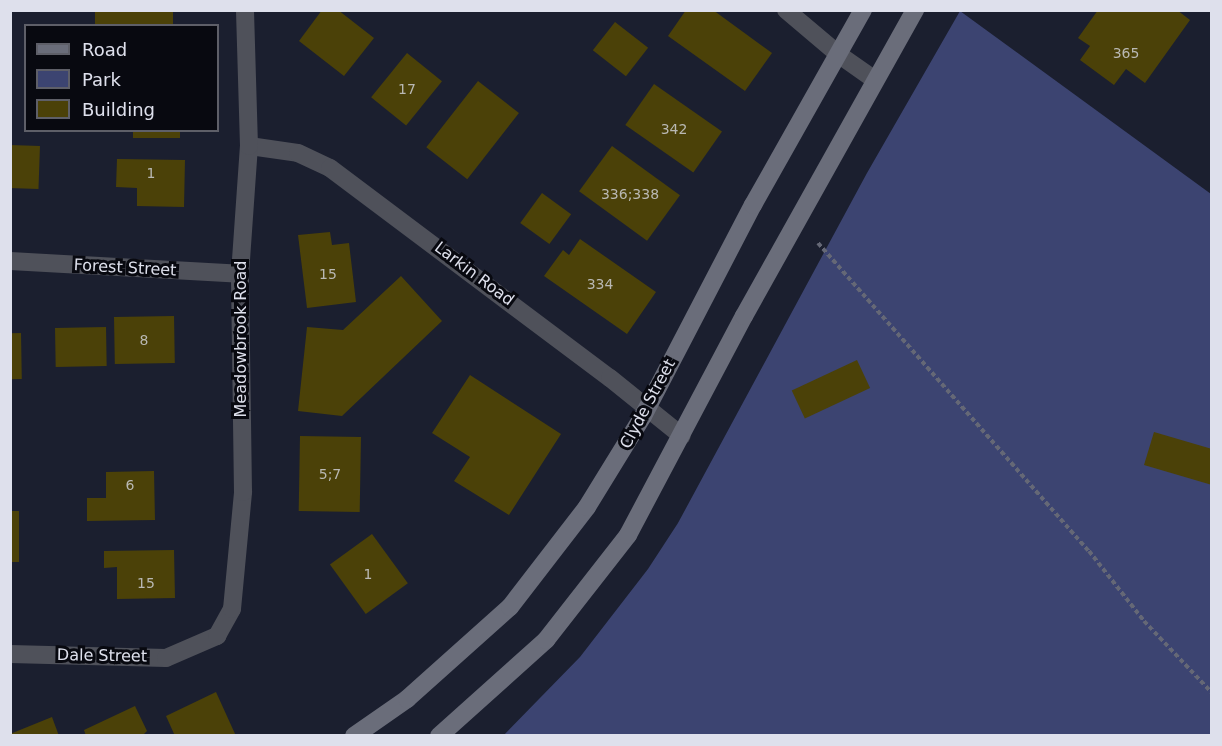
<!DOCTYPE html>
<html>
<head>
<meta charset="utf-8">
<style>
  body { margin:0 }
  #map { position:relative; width:1222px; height:746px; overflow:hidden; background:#1b1f2f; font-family:"DejaVu Sans",sans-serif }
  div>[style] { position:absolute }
  .green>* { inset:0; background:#3c4471 }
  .building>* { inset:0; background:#4b4108; transform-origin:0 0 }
  .path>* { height:4px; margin-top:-2px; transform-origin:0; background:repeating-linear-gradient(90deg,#656876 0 4.5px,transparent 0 7.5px) }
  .minor>* { height:18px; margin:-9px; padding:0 9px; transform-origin:9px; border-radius:9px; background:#4f515a }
  .secondary>* { height:18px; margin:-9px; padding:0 9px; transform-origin:9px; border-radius:9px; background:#6a6d7a }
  span { translate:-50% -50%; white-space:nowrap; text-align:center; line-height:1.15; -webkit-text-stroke:6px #080910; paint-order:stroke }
  .number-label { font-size:14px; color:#b9b8b3 }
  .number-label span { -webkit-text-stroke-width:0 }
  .street-label { font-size:16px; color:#dee0ec }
  .frame { position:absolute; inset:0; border:12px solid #dee0ec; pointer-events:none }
  .legend { position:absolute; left:24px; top:24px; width:195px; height:108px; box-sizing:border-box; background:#080910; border:2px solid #5e5f68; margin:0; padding:8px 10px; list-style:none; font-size:18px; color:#dee0ec }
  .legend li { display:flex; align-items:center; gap:12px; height:30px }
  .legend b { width:30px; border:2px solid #5e5f68 }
</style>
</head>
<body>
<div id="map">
  <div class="green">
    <i style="clip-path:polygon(960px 11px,1211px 194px,1211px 735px,503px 736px,580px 657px,648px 569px,678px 523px,867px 173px)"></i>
  </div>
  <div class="building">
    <i style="left:95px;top:10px;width:78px;height:16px"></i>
    <i style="clip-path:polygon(322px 10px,338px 10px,374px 38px,344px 76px,299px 41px)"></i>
    <i style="clip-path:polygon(686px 10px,713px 10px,772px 53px,745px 91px,668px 36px)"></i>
    <i style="clip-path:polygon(1098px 10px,1177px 10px,1190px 20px,1145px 83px,1126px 69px,1114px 85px,1080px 60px,1090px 46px,1078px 38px)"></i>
    <i style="left:615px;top:22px;width:42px;height:36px;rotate:38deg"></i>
    <i style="left:407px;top:53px;width:45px;height:57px;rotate:39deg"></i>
    <i style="left:478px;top:81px;width:52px;height:84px;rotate:38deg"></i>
    <i style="left:654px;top:84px;width:83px;height:50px;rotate:35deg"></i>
    <i style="left:133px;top:130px;width:47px;height:8px"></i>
    <i style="left:10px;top:145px;width:30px;height:43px;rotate:2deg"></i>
    <i style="left:612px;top:146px;width:84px;height:56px;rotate:36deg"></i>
    <i style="clip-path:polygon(117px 159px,185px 160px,184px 207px,137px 206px,137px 188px,116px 187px)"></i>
    <i style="left:542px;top:193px;width:36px;height:37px;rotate:36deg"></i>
    <i style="clip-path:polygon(330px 232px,332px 245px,349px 243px,356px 302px,307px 308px,298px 235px)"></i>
    <i style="clip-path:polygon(580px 239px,656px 292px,627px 334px,544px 276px,563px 250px,569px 255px)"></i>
    <i style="clip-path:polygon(401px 276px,442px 321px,342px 416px,298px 411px,307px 327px,343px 330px)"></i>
    <i style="left:174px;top:316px;width:47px;height:60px;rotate:89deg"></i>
    <i style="left:106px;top:327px;width:39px;height:51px;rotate:89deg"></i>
    <i style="left:21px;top:333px;width:46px;height:11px;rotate:89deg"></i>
    <i style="left:857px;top:360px;width:31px;height:72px;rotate:65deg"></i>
    <i style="clip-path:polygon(470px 375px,561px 434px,509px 515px,454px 481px,470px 457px,432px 433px)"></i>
    <i style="clip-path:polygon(1154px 432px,1212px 449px,1212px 485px,1144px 465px)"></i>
    <i style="left:300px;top:436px;width:61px;height:75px;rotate:1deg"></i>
    <i style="clip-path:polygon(154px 471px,155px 520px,87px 521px,87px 498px,106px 498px,106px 472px)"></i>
    <i style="left:10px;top:511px;width:9px;height:51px"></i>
    <i style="left:372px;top:534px;width:61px;height:52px;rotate:54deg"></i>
    <i style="clip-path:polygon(174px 550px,175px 598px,117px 599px,117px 567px,104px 568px,104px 551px)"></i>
    <i style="clip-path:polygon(216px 692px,236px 736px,175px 736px,166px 716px)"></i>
    <i style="clip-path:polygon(135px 706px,147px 731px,142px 736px,86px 736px,84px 730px)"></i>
    <i style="clip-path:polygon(52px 717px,59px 736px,10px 736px,10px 734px)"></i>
  </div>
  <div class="path">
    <i style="left:818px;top:243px;width:410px;rotate:48.7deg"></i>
    <i style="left:1089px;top:551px;width:89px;rotate:51.8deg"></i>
    <i style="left:1144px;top:621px;width:99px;rotate:46.6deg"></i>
  </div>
  <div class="minor">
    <i style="left:786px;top:10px;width:68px;rotate:40.2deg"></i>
    <i style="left:838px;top:54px;width:45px;rotate:35.1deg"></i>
    <i style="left:249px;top:146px;width:49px;rotate:8.1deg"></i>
    <i style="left:298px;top:153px;width:35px;rotate:25deg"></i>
    <i style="left:330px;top:168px;width:350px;rotate:36.9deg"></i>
    <i style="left:610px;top:378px;width:92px;rotate:38.9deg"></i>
    <i style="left:10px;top:261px;width:230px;rotate:3.2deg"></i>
    <i style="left:10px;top:654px;width:156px;rotate:1.5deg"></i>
    <i style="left:166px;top:658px;width:56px;rotate:-23.3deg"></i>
    <i style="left:217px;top:636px;width:31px;rotate:-61deg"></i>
    <i style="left:232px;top:609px;width:118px;rotate:-84.6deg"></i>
    <i style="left:243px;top:492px;width:218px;rotate:-90.8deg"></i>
    <i style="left:240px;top:274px;width:128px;rotate:-86deg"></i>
    <i style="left:249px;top:146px;width:136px;rotate:-91.7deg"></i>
  </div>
  <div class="secondary">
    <i style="left:354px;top:736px;width:65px;rotate:-34.9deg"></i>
    <i style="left:407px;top:699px;width:138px;rotate:-41.8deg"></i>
    <i style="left:510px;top:607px;width:126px;rotate:-52.4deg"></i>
    <i style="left:587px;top:507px;width:107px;rotate:-58.4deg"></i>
    <i style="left:643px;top:416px;width:238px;rotate:-62.5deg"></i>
    <i style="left:753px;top:205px;width:224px;rotate:-60.6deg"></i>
    <i style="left:439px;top:736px;width:144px;rotate:-41.9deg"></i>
    <i style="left:546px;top:640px;width:133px;rotate:-52deg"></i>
    <i style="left:628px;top:535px;width:248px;rotate:-62.1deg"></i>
    <i style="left:744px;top:316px;width:351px;rotate:-60.8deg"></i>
  </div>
  <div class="number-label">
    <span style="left:1126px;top:53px">365</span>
    <span style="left:407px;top:89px">17</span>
    <span style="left:674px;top:129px">342</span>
    <span style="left:151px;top:173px">1</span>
    <span style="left:630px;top:194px">336;338</span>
    <span style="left:328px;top:274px">15</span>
    <span style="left:600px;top:284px">334</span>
    <span style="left:144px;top:340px">8</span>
    <span style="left:330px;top:474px">5;7</span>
    <span style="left:130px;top:485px">6</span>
    <span style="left:368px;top:574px">1</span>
    <span style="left:146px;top:583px">15</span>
  </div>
  <div class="street-label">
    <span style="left:125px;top:268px;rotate:3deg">Forest Street</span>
    <span style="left:474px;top:274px;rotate:37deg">Larkin Road</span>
    <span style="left:241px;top:339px;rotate:-90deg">Meadowbrook Road</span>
    <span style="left:648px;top:404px;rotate:-62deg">Clyde Street</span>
    <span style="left:102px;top:656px;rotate:1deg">Dale Street</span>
  </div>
  <div class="frame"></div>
  <ul class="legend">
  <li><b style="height:8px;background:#6a6d7a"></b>Road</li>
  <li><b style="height:16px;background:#3c4471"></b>Park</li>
  <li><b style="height:16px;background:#4b4108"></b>Building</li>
  </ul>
</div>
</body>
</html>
